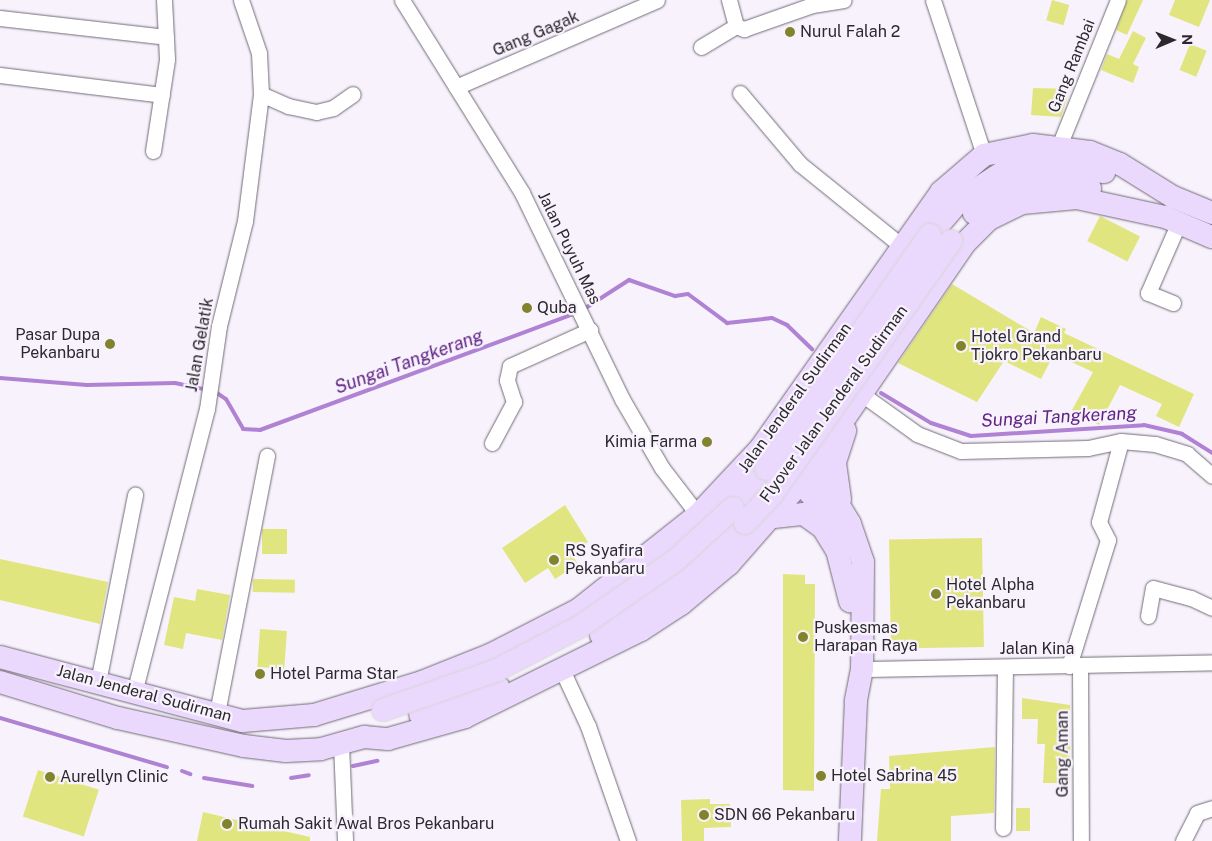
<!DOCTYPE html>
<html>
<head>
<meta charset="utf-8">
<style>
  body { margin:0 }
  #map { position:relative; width:1212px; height:841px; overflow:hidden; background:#f8f2fd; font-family:"Public Sans",sans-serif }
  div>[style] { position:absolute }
  .stream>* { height:4px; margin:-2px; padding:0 2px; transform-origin:2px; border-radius:2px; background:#af82d4 }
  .building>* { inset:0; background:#e1e57f; transform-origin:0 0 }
  .roads { filter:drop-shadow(0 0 1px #706b75) drop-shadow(0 0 1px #706b75) }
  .minor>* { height:15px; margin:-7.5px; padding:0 7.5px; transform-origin:7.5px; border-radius:7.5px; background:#fff }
  .primary>* { height:22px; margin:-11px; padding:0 11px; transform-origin:11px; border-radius:11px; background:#ebd8fd }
  .bridges { filter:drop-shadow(0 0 1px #d5d4d5) drop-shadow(0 0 1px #d5d4d5) }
  .primary-bridge>* { height:22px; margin:-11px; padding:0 11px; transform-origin:11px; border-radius:11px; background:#ebd8fd }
  .dots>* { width:14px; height:14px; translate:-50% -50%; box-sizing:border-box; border:2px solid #f8f2fd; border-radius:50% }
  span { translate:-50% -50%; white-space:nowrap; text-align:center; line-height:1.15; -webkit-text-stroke:4.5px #f8f2fd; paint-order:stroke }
  .poi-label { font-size:16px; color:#2c292e }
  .left { translate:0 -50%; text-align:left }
  .right { translate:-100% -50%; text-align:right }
  .street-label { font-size:16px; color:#2c292e }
  .water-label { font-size:18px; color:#5f2585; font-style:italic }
  .north { position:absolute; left:1147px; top:15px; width:50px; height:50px; -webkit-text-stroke:4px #f8f2fd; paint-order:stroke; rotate:89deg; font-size:14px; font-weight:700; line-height:20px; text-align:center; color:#2c292e }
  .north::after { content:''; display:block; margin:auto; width:18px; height:22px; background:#2c292e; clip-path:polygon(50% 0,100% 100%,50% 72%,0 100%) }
</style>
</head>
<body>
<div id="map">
  <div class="stream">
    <i style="left:584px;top:309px;width:54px;rotate:-32.8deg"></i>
    <i style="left:629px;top:280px;width:49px;rotate:19.2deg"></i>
    <i style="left:675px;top:296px;width:13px;rotate:-9deg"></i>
    <i style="left:688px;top:294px;width:49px;rotate:36.6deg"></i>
    <i style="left:727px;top:323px;width:45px;rotate:-6.3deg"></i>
    <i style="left:772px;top:318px;width:17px;rotate:25deg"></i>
    <i style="left:787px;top:325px;width:35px;rotate:44deg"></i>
    <i style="left:0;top:378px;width:87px;rotate:4.6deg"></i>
    <i style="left:87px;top:385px;width:88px;rotate:-1.3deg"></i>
    <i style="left:175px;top:383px;width:33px;rotate:12deg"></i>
    <i style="left:214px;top:391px;width:14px;rotate:34deg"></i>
    <i style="left:226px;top:399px;width:34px;rotate:60deg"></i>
    <i style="left:243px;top:429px;width:17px;rotate:3deg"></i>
    <i style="left:260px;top:430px;width:338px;rotate:-20.3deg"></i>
    <i style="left:881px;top:393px;width:58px;rotate:31deg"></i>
    <i style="left:931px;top:423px;width:42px;rotate:18deg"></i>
    <i style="left:971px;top:436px;width:173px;rotate:-3.6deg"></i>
    <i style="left:1144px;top:425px;width:39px;rotate:13deg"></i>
    <i style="left:1182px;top:434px;width:36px;rotate:32deg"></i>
    <i style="left:0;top:718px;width:174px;rotate:16.4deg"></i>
    <i style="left:353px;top:766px;width:25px;rotate:-12deg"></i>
    <i style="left:182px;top:771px;width:9px;rotate:21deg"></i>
    <i style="left:204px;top:778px;width:49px;rotate:9.5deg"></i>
    <i style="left:291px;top:778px;width:18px;rotate:-9deg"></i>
  </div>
  <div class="building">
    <i style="left:1052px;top:0;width:18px;height:21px;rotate:16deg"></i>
    <i style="clip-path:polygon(1127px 0,1143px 0,1127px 35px,1116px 30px)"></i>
    <i style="clip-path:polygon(1175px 0,1210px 0,1199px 27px,1169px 15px)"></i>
    <i style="clip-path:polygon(1133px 31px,1146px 38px,1133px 64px,1139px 67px,1133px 83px,1101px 70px,1107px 54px,1119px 59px)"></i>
    <i style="left:1190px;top:44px;width:18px;height:28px;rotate:22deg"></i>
    <i style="clip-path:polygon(1033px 88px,1070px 89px,1061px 117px,1031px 115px)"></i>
    <i style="left:1100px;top:216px;width:45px;height:28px;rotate:27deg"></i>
    <i style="clip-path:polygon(952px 284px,1034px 333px,1041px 317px,1066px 329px,1064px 333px,1194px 394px,1179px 427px,1156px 416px,1162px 404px,1120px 385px,1099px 425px,1072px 410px,1093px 372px,1054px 354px,1041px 379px,1004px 361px,977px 402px,898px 363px)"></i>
    <i style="clip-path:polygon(565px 505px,588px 542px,571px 553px,578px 564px,555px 579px,548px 568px,525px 583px,502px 548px)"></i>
    <i style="left:262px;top:529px;width:25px;height:25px"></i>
    <i style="left:982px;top:538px;width:109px;height:93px;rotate:89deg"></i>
    <i style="clip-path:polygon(0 559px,108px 582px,100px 624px,0 600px)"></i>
    <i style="clip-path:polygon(783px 574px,805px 575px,805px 584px,815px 584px,814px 791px,783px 790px)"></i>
    <i style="left:253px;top:579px;width:42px;height:13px;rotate:1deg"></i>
    <i style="clip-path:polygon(197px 589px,230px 595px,222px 640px,186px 633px,183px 649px,164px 645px,174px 597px,195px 601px)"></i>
    <i style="left:260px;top:629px;width:27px;height:38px;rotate:4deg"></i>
    <i style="clip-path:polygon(1022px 698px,1070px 705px,1070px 783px,1043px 783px,1045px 744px,1037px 744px,1038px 719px,1022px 719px)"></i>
    <i style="clip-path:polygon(995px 747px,994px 813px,951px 816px,951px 841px,877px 841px,881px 789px,890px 789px,889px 756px)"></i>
    <i style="left:38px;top:770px;width:64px;height:49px;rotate:18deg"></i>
    <i style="clip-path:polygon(710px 799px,710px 804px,730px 804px,731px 827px,704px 828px,704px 841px,682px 841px,681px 800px)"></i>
    <i style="left:1016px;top:808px;width:14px;height:23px"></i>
    <i style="clip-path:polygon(203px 812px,310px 837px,310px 841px,197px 841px)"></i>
  </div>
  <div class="roads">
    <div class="minor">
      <i style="left:402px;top:0;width:227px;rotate:58.1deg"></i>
      <i style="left:522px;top:193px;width:229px;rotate:64.1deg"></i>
      <i style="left:622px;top:399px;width:80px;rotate:59.9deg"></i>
      <i style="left:662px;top:468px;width:59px;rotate:52.5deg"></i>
      <i style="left:933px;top:0;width:163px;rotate:71.8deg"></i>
      <i style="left:0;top:18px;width:167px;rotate:6.5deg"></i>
      <i style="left:736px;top:26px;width:9px;rotate:21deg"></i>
      <i style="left:744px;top:29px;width:72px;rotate:-19.4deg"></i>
      <i style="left:812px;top:5px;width:32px;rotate:-9deg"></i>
      <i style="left:701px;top:47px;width:41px;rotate:-31deg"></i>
      <i style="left:736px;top:26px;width:27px;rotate:-105deg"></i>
      <i style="left:0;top:75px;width:163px;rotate:7deg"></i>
      <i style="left:456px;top:87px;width:219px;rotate:-23.4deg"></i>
      <i style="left:740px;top:93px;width:93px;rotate:49.8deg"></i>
      <i style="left:800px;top:164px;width:132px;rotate:38.9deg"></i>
      <i style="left:261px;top:94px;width:30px;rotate:24deg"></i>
      <i style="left:288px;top:106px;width:29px;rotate:12deg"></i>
      <i style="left:316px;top:112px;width:17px;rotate:-13deg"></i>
      <i style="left:333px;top:108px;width:24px;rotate:-35deg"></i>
      <i style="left:1059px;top:146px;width:157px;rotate:-68deg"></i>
      <i style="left:153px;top:151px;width:93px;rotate:-81.3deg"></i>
      <i style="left:167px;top:59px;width:59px;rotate:-92.9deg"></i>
      <i style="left:1173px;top:303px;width:27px;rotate:-158deg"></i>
      <i style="left:1148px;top:293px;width:77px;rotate:-66.4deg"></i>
      <i style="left:863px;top:395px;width:67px;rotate:35.8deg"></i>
      <i style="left:917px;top:434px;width:47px;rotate:21.1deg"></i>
      <i style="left:961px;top:451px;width:127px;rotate:-1.4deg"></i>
      <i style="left:1088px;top:448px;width:34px;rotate:-12deg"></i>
      <i style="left:1121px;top:441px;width:34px;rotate:5deg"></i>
      <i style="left:1155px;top:444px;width:34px;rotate:17deg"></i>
      <i style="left:1187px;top:454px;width:33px;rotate:41deg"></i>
      <i style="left:492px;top:443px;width:47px;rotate:-61.8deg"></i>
      <i style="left:514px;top:402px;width:23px;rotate:-108deg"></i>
      <i style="left:507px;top:380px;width:14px;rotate:-78deg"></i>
      <i style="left:510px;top:366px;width:88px;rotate:-24.2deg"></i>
      <i style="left:1148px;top:616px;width:28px;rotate:-80deg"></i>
      <i style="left:1153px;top:588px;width:39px;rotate:15deg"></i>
      <i style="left:1191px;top:598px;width:23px;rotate:25deg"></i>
      <i style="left:1069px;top:666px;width:132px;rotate:-72.8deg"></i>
      <i style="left:1108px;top:540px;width:20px;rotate:-117deg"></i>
      <i style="left:1099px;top:522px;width:84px;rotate:-74.8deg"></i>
      <i style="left:1080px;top:666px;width:175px;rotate:89.7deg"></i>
      <i style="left:862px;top:669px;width:350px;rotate:-1.1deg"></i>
      <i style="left:563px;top:672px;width:60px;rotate:65.2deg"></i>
      <i style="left:588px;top:726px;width:122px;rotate:70.8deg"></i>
      <i style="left:98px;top:682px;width:191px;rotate:-78.8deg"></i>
      <i style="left:134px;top:693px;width:293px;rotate:-75.6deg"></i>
      <i style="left:207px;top:409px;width:84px;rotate:-81.8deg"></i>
      <i style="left:219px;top:326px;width:108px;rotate:-76.1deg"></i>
      <i style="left:245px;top:221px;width:128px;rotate:-82.8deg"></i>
      <i style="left:261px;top:94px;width:41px;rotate:-92.8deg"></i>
      <i style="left:259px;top:53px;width:56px;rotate:-108.8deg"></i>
      <i style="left:217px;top:713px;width:262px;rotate:-79deg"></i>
      <i style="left:341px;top:744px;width:97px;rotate:87.6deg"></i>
      <i style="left:1003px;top:828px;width:161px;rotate:-89.3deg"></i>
      <i style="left:1183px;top:841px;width:31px;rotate:-63deg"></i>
      <i style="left:1197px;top:813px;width:16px;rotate:-18deg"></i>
    </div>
    <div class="primary">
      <i style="left:974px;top:213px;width:34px;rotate:-37deg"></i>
      <i style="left:1001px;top:193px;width:36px;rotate:-18deg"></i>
      <i style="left:1035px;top:182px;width:24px;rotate:-2deg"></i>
      <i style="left:1059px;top:181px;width:32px;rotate:13deg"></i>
      <i style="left:930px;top:235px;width:46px;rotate:-49.4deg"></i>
      <i style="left:960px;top:200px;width:55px;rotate:-33.1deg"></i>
      <i style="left:1006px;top:170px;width:36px;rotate:-13deg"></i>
      <i style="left:1041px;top:162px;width:64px;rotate:9deg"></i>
      <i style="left:803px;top:455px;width:14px;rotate:39deg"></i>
      <i style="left:814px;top:464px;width:70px;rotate:59deg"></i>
      <i style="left:850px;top:524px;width:40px;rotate:71.1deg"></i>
      <i style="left:863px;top:562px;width:107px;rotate:90.5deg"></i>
      <i style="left:862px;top:669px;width:33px;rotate:101deg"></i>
      <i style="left:856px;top:701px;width:140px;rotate:92.5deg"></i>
      <i style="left:789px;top:474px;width:28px;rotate:42deg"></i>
      <i style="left:810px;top:493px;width:49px;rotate:52.4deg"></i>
      <i style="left:840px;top:499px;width:37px;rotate:-98deg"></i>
      <i style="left:835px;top:462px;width:33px;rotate:-72deg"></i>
      <i style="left:733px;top:508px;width:51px;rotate:-49.8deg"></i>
      <i style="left:774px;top:517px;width:30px;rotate:-6deg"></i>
      <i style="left:804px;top:514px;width:24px;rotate:36deg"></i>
      <i style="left:823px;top:528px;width:26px;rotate:58deg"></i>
      <i style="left:837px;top:550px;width:53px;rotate:75.7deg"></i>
      <i style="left:601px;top:635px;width:106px;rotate:-33.8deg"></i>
      <i style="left:689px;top:576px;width:77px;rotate:-43.4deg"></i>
      <i style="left:0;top:657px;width:251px;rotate:14.8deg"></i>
      <i style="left:243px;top:721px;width:71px;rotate:-4.8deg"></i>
      <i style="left:314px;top:715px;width:113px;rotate:-17deg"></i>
      <i style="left:422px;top:682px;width:73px;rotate:-21.7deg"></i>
      <i style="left:490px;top:655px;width:99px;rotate:-27.1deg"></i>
      <i style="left:578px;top:610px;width:153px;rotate:-38.4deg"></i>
      <i style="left:698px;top:515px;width:91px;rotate:-46.8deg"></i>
      <i style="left:760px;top:449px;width:314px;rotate:-54.8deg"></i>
      <i style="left:941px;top:192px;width:57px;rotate:-40.7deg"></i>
      <i style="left:984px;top:155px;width:50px;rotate:-11.5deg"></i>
      <i style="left:1033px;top:145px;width:57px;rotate:7deg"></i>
      <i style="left:1090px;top:152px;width:32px;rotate:22deg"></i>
      <i style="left:1120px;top:164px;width:62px;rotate:31.9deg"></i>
      <i style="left:1173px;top:197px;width:42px;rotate:22.3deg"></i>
      <i style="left:0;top:682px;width:123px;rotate:17deg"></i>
      <i style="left:118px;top:718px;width:129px;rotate:12.5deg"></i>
      <i style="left:244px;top:746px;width:42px;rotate:6.8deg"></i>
      <i style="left:286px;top:751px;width:35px;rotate:-3deg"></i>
      <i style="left:321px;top:749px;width:45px;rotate:-15.6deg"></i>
      <i style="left:364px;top:737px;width:24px;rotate:5deg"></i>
      <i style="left:388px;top:739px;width:80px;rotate:-15.9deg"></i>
      <i style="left:465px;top:717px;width:196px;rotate:-26.3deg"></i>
      <i style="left:641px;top:630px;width:48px;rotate:-33deg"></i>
      <i style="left:681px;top:604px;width:62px;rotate:-39.8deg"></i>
      <i style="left:729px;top:564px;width:108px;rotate:-48.8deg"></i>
      <i style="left:800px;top:483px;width:290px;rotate:-55.5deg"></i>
      <i style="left:964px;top:244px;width:35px;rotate:-45deg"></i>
      <i style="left:989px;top:219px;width:37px;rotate:-26deg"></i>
      <i style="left:1022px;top:203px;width:55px;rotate:-5.2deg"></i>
      <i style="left:1077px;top:198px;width:90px;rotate:12.2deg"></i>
      <i style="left:1165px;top:217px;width:51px;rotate:23.1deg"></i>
      <i style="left:420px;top:714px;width:83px;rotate:-18.9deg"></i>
    </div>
  </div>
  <div class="bridges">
    <div class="primary-bridge">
      <i style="left:766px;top:469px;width:286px;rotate:-55deg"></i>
      <i style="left:745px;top:523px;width:40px;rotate:-47deg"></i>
      <i style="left:772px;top:494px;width:310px;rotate:-54.7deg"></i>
      <i style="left:383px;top:710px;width:121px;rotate:-19.3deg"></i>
      <i style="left:497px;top:670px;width:95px;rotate:-27.6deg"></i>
      <i style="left:581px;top:626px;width:116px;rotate:-34.8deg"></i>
      <i style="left:676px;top:560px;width:77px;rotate:-42.4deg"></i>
    </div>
  </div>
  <div class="dots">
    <i style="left:790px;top:32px;background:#81832d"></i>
    <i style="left:527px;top:308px;background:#81832d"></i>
    <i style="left:110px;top:344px;background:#81832d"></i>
    <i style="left:961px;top:346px;background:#81832d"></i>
    <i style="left:707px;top:442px;background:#81832d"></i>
    <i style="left:554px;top:560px;background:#81832d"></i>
    <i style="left:936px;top:594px;background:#81832d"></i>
    <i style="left:803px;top:637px;background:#81832d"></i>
    <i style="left:260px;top:674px;background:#81832d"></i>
    <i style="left:821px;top:776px;background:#81832d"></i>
    <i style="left:50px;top:777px;background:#81832d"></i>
    <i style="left:704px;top:815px;background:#81832d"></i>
    <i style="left:227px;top:824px;background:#81832d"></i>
  </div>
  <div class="poi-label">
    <span class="left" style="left:800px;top:32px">Nurul Falah 2</span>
    <span class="left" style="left:537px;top:308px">Quba</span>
    <span class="right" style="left:100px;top:344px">Pasar Dupa<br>Pekanbaru</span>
    <span class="left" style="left:971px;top:346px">Hotel Grand<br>Tjokro Pekanbaru</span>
    <span class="right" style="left:697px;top:442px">Kimia Farma</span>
    <span class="left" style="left:565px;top:560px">RS Syafira<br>Pekanbaru</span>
    <span class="left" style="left:946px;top:594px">Hotel Alpha<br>Pekanbaru</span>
    <span class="left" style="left:814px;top:637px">Puskesmas<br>Harapan Raya</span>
    <span class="left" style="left:270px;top:674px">Hotel Parma Star</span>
    <span class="left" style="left:831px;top:776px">Hotel Sabrina 45</span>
    <span class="left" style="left:60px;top:777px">Aurellyn Clinic</span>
    <span class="left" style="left:714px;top:815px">SDN 66 Pekanbaru</span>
    <span class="left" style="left:238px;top:824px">Rumah Sakit Awal Bros Pekanbaru</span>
  </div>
  <div class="street-label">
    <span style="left:536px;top:34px;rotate:-23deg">Gang Gagak</span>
    <span style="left:1072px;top:66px;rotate:-68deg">Gang Rambai</span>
    <span style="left:569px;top:248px;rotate:64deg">Jalan Puyuh Mas</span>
    <span style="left:200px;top:345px;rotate:-80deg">Jalan Gelatik</span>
    <span style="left:795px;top:398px;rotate:-54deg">Jalan Jenderal Sudirman</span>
    <span style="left:834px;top:404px;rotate:-54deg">Flyover Jalan Jenderal Sudirman</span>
    <span style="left:1037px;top:649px">Jalan Kina</span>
    <span style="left:144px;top:694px;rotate:15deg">Jalan Jenderal Sudirman</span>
    <span style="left:1063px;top:754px;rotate:-90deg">Gang Aman</span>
  </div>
  <div class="water-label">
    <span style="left:409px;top:362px;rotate:-20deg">Sungai Tangkerang</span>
    <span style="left:1059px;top:417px;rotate:-3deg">Sungai Tangkerang</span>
  </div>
  <div class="north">N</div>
</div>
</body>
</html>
